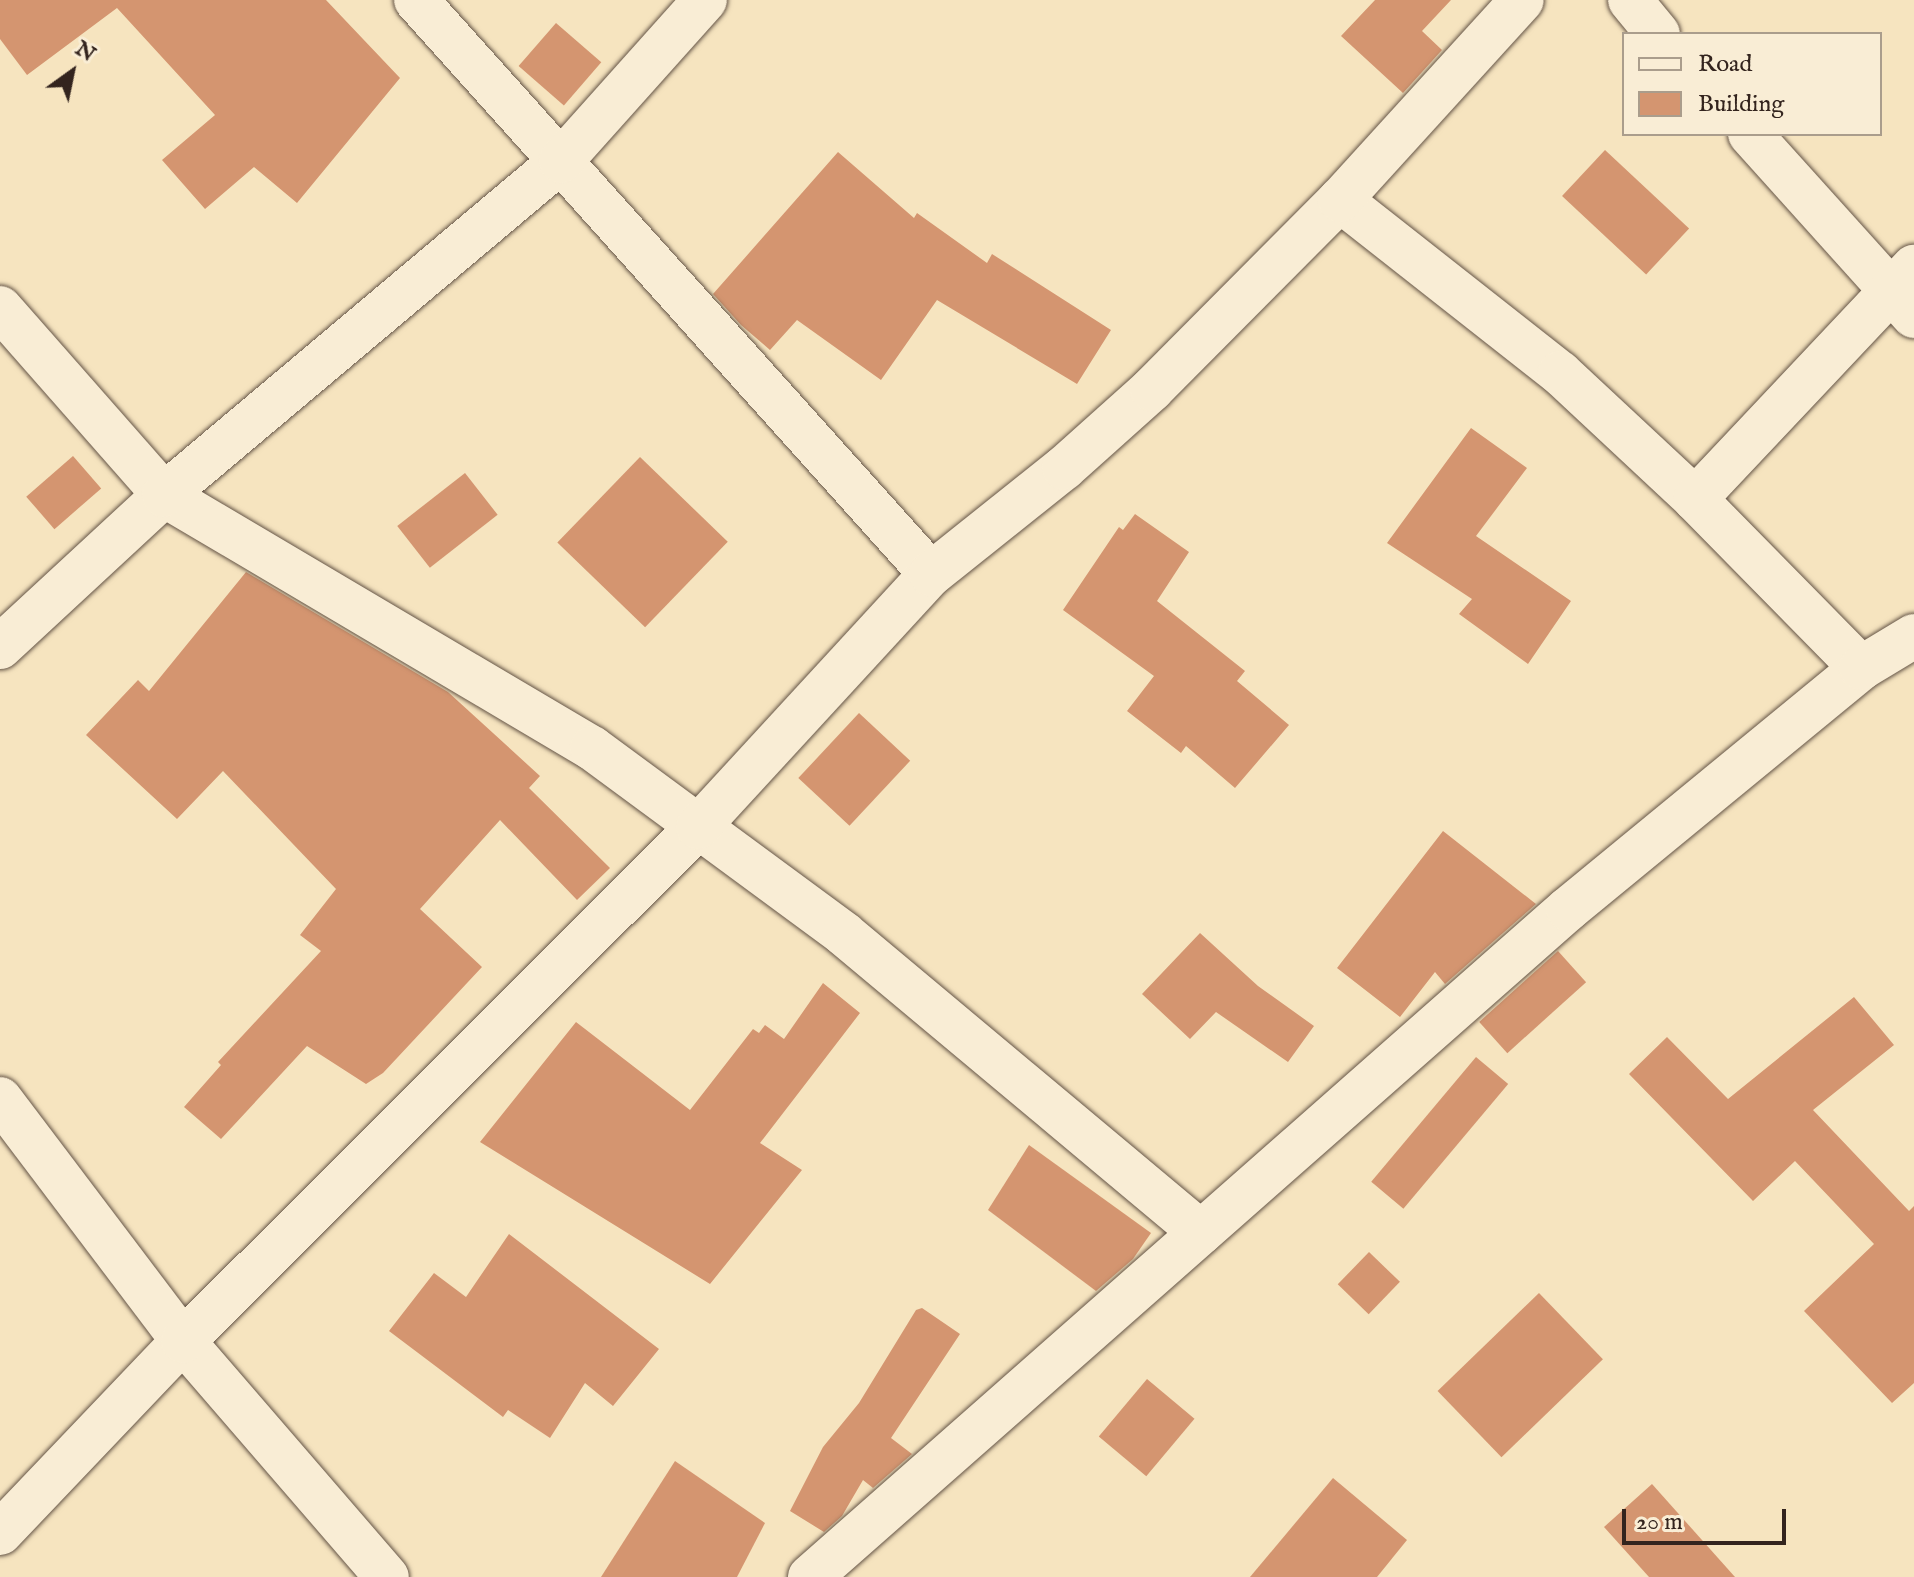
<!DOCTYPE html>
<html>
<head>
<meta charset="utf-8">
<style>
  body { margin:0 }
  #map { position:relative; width:1914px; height:1577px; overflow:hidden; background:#f6e4bf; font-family:"IM FELL English",serif }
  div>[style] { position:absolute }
  .building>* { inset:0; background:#d49570; transform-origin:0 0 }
  .roads { filter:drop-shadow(0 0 2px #645446) drop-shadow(0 0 2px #645446) }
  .minor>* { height:44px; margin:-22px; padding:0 22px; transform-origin:22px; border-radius:22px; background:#f9edd5 }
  span { translate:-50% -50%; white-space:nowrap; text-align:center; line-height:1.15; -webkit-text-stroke:8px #f9edd5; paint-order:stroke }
  .legend { position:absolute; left:1622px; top:32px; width:260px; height:104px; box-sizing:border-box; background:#f9edd5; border:2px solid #aa9d8c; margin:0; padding:10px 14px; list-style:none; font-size:24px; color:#33241e }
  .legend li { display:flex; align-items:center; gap:16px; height:40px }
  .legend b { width:40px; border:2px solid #aa9d8c }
  .north { position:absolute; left:32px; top:32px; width:80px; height:80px; -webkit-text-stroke:6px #f9edd5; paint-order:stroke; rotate:33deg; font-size:22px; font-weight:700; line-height:32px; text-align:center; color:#33241e }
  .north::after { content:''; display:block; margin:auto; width:28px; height:36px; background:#33241e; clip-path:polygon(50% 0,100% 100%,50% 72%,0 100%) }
  .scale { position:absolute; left:1622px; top:1509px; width:164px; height:36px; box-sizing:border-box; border:4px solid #33241e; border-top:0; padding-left:10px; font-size:24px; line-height:28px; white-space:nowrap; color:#33241e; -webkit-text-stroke:6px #f9edd5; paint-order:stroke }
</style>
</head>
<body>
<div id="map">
  <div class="building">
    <i style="clip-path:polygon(0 0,326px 0,400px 78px,297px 203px,254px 167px,205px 209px,162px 160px,215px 115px,117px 8px,27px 75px,0 39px)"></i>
    <i style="clip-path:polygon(1375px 0,1451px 0,1422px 31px,1442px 50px,1403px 93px,1341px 36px)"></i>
    <i style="left:556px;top:23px;width:60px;height:57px;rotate:41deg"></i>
    <i style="left:1605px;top:150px;width:115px;height:63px;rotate:43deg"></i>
    <i style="clip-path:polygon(838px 152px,914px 218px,917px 213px,987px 263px,992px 254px,1111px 330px,1077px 384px,937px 300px,881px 380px,797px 320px,770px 350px,741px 325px,713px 294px)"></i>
    <i style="clip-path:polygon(1471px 428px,1527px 468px,1476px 536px,1571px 601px,1528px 664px,1459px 614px,1472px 599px,1387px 543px)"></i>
    <i style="left:73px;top:456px;width:43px;height:62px;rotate:49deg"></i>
    <i style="left:640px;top:457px;width:122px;height:119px;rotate:44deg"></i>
    <i style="left:465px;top:473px;width:53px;height:86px;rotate:52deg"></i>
    <i style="clip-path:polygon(1135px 514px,1189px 552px,1157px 601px,1245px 671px,1237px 681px,1289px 725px,1235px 788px,1186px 746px,1181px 753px,1127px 711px,1154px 676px,1063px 610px,1119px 527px,1123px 530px)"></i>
    <i style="clip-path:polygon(246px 572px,448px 692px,540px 776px,529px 788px,610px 868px,577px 900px,500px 820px,420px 909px,482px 967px,383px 1073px,366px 1084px,307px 1046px,221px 1139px,184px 1107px,221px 1065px,218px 1062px,321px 951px,300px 935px,336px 889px,223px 771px,177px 819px,86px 735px,138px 680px,149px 691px)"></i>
    <i style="left:859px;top:713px;width:70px;height:89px;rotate:43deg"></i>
    <i style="clip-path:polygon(1443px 831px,1536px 904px,1445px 984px,1435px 972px,1400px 1017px,1337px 968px)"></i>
    <i style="clip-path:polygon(1200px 933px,1258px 986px,1314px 1026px,1288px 1062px,1216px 1012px,1190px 1039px,1142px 994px)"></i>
    <i style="left:1558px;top:951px;width:42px;height:106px;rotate:48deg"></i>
    <i style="clip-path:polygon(823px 983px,860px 1013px,760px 1143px,802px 1170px,710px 1284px,480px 1142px,576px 1022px,690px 1110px,753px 1029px,759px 1033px,765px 1025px,784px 1039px)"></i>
    <i style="clip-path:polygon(1854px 997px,1894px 1045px,1813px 1110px,1909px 1211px,1914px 1206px,1914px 1383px,1892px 1403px,1804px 1311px,1874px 1244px,1795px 1161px,1753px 1201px,1629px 1074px,1667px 1037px,1728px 1099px)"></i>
    <i style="left:1476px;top:1057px;width:42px;height:163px;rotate:40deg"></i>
    <i style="clip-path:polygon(1029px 1145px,1151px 1233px,1133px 1259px,1096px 1291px,988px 1210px)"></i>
    <i style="clip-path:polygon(509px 1234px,659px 1349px,613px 1406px,585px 1383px,550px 1438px,508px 1410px,503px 1417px,389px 1331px,434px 1273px,466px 1297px)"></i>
    <i style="left:1369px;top:1252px;width:43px;height:45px;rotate:44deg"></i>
    <i style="left:1539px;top:1293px;width:92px;height:141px;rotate:46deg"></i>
    <i style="clip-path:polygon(922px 1308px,960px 1334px,891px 1438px,912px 1454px,873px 1488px,863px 1480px,842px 1516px,824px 1532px,790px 1511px,823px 1447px,859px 1403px,916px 1310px)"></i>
    <i style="left:1147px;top:1379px;width:62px;height:75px;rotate:40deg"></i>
    <i style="clip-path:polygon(675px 1461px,765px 1523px,737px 1577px,601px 1577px)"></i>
    <i style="clip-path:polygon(1333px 1478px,1407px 1540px,1377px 1577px,1250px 1577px)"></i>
    <i style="clip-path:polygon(1652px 1484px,1735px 1577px,1649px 1577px,1604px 1527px)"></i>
  </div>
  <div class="roads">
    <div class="minor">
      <i style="left:416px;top:0;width:771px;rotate:48.1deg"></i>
      <i style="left:1630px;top:0;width:44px;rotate:50.5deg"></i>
      <i style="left:1750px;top:134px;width:245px;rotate:48deg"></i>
      <i style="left:1340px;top:200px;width:280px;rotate:38.2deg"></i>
      <i style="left:1560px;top:373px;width:185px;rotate:43deg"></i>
      <i style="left:1695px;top:499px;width:237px;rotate:45.5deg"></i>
      <i style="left:0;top:308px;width:249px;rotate:48.7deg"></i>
      <i style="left:164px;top:495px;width:497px;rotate:30.6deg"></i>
      <i style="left:592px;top:748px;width:313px;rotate:36.4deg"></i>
      <i style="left:844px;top:934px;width:465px;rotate:39.9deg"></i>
      <i style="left:1695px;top:499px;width:319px;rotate:-46.7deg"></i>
      <i style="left:0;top:647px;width:224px;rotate:-42.8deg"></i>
      <i style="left:164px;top:495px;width:519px;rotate:-40.07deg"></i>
      <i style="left:561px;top:161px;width:216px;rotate:-48.2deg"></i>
      <i style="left:0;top:1099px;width:303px;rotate:52.9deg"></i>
      <i style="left:183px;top:1341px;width:312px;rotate:49.2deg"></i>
      <i style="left:0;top:1533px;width:265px;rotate:-46.4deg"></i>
      <i style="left:183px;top:1341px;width:728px;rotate:-44.94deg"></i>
      <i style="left:698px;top:827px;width:344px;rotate:-47.4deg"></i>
      <i style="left:931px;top:574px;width:170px;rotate:-38.6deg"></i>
      <i style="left:1064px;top:468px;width:118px;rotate:-41.9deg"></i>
      <i style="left:1152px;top:389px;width:267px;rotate:-45.2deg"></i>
      <i style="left:1340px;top:200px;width:270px;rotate:-47.7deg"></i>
      <i style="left:810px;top:1577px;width:1010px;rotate:-41.39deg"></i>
      <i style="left:1568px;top:909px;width:379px;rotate:-39.4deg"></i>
      <i style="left:1861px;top:668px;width:62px;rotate:-31.1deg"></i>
    </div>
  </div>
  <ul class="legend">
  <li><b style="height:10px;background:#f9edd5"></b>Road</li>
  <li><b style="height:22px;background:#d49570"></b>Building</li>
  </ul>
  <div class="north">N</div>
  <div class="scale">20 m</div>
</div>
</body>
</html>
